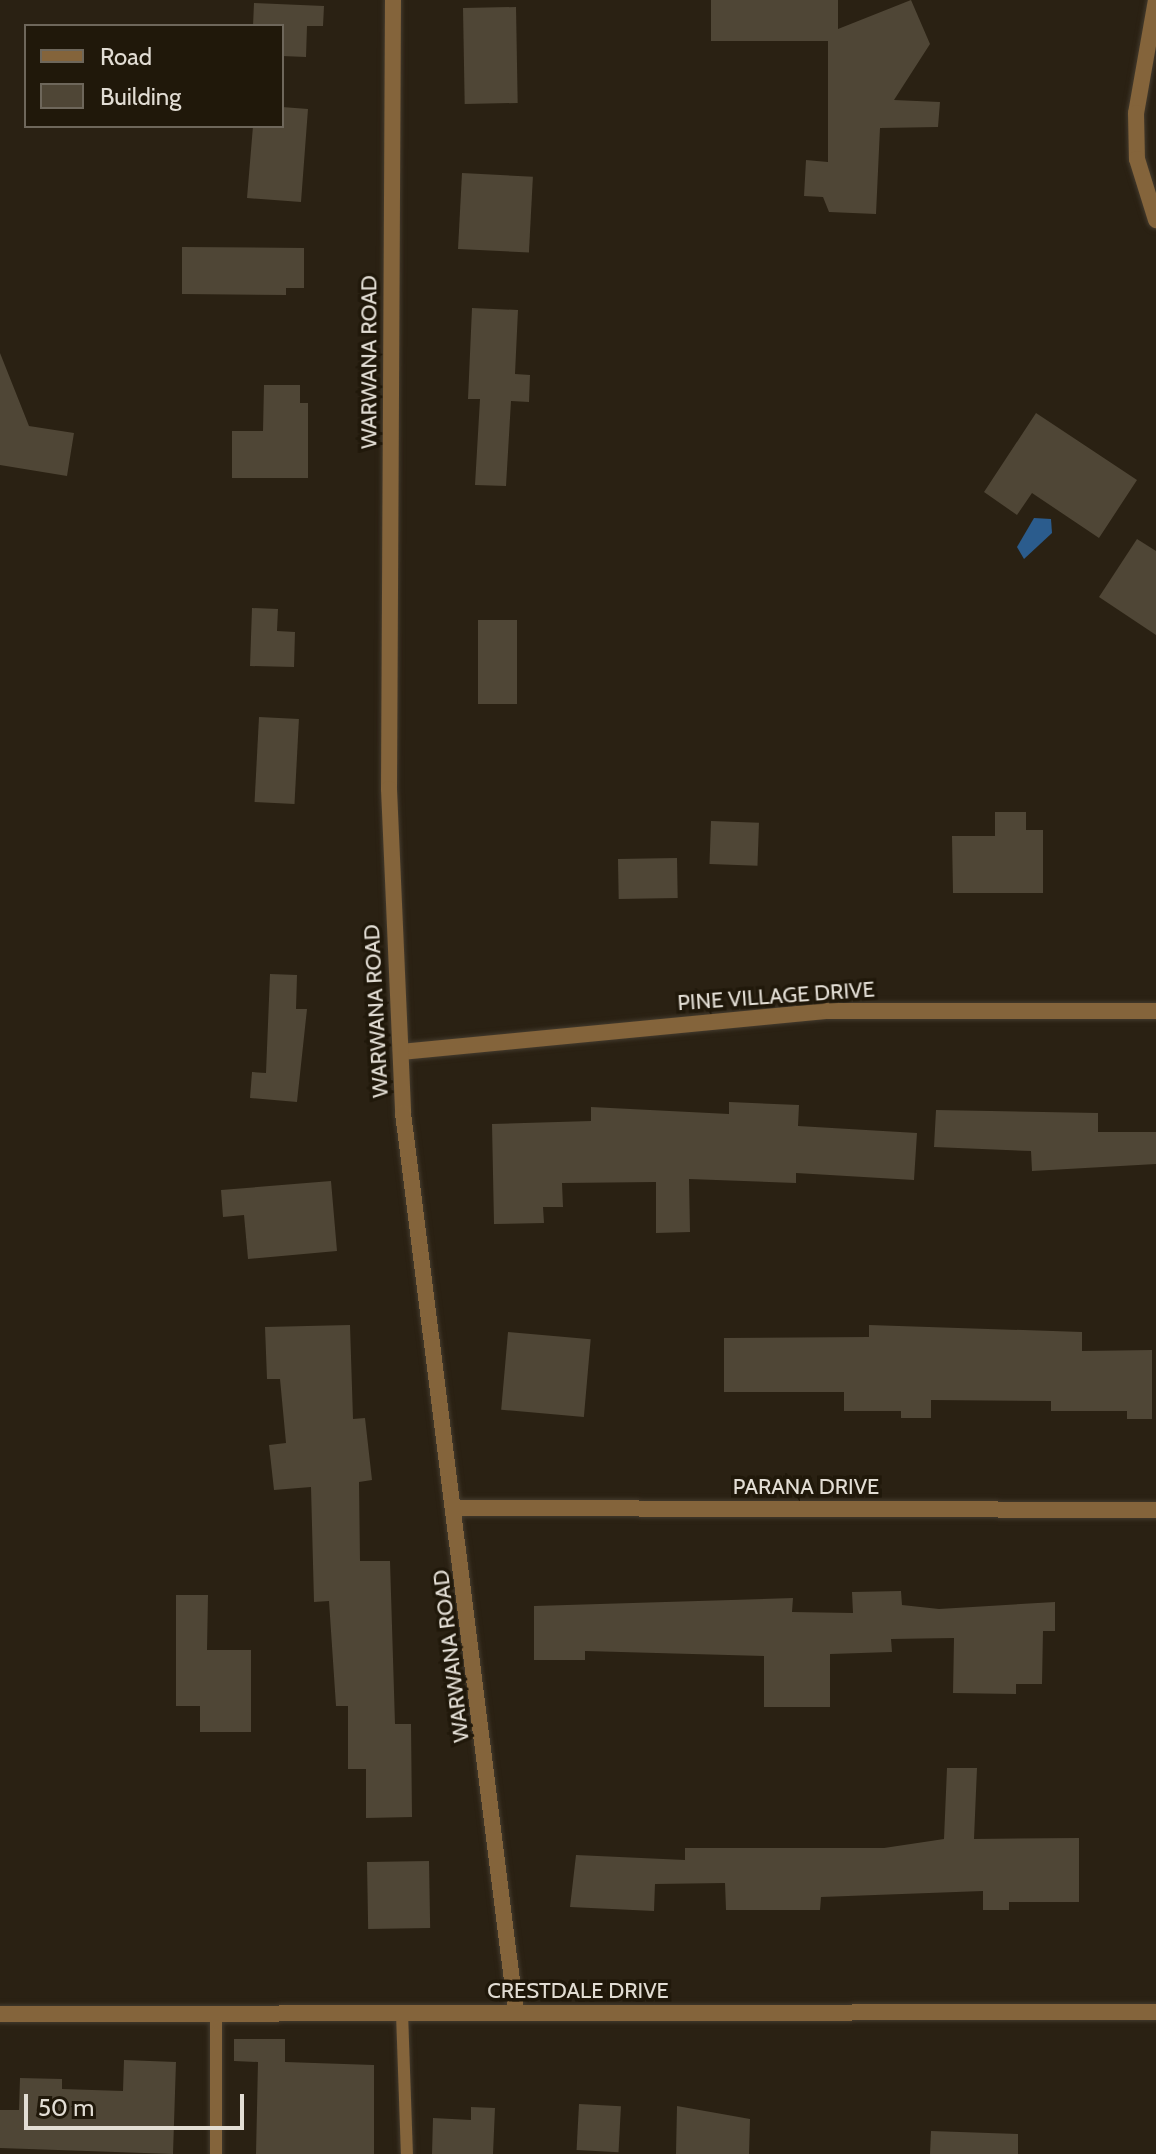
<!DOCTYPE html>
<html>
<head>
<meta charset="utf-8">
<style>
  body { margin:0 }
  #map { position:relative; width:1156px; height:2154px; overflow:hidden; background:#2a2113; font-family:Cabin,sans-serif }
  div>[style] { position:absolute }
  .water>* { inset:0; background:#2b5c8d }
  .building>* { inset:0; background:#4f4636; transform-origin:0 0 }
  .roads { filter:drop-shadow(0 0 2px #443b2e) drop-shadow(0 0 2px #443b2e) }
  .service>* { height:12px; margin:-6px; padding:0 6px; transform-origin:6px; border-radius:6px; background:#84643b }
  .minor>* { height:16px; margin:-8px; padding:0 8px; transform-origin:8px; border-radius:8px; background:#84643b }
  .tertiary>* { height:16px; margin:-8px; padding:0 8px; transform-origin:8px; border-radius:8px; background:#84643b }
  span { translate:-50% -50%; white-space:nowrap; text-align:center; line-height:1.15; -webkit-text-stroke:7px #20180a; paint-order:stroke }
  .street-label { font-size:22px; color:#e2ddd4 }
  .legend { position:absolute; left:24px; top:24px; width:260px; height:104px; box-sizing:border-box; background:#20180a; border:2px solid #6e675b; margin:0; padding:10px 14px; list-style:none; font-size:24px; color:#e2ddd4 }
  .legend li { display:flex; align-items:center; gap:16px; height:40px }
  .legend b { width:40px; border:2px solid #6e675b }
  .scale { position:absolute; left:24px; top:2094px; width:220px; height:36px; box-sizing:border-box; border:4px solid #e2ddd4; border-top:0; padding-left:10px; font-size:24px; line-height:28px; white-space:nowrap; color:#e2ddd4; -webkit-text-stroke:6px #20180a; paint-order:stroke }
</style>
</head>
<body>
<div id="map">
  <div class="water">
    <i style="clip-path:polygon(1034px 518px,1051px 519px,1052px 533px,1024px 559px,1017px 547px)"></i>
  </div>
  <div class="building">
    <i style="clip-path:polygon(711px 0,838px 0,838px 29px,911px 0,930px 44px,894px 100px,940px 102px,938px 127px,880px 128px,876px 214px,829px 212px,823px 197px,804px 196px,806px 160px,828px 162px,828px 41px,711px 41px)"></i>
    <i style="clip-path:polygon(254px 3px,324px 6px,323px 26px,307px 26px,306px 57px,282px 56px,282px 26px,253px 26px)"></i>
    <i style="left:516px;top:7px;width:96px;height:53px;rotate:89deg"></i>
    <i style="clip-path:polygon(282px 107px,308px 109px,301px 202px,247px 198px,253px 126px,282px 126px)"></i>
    <i style="left:462px;top:173px;width:71px;height:76px;rotate:3deg"></i>
    <i style="clip-path:polygon(182px 247px,304px 248px,304px 288px,286px 288px,286px 295px,182px 294px)"></i>
    <i style="clip-path:polygon(472px 308px,518px 310px,515px 374px,530px 375px,529px 402px,511px 401px,506px 486px,475px 485px,480px 399px,468px 399px)"></i>
    <i style="clip-path:polygon(0 353px,29px 426px,74px 433px,67px 476px,0 465px)"></i>
    <i style="clip-path:polygon(264px 385px,300px 385px,300px 403px,308px 403px,308px 478px,232px 478px,232px 431px,263px 431px)"></i>
    <i style="clip-path:polygon(1036px 413px,1137px 480px,1099px 538px,1032px 493px,1017px 515px,984px 492px)"></i>
    <i style="clip-path:polygon(1137px 539px,1156px 551px,1156px 635px,1099px 597px)"></i>
    <i style="clip-path:polygon(252px 608px,278px 609px,277px 631px,295px 632px,294px 667px,250px 666px)"></i>
    <i style="left:478px;top:620px;width:39px;height:84px"></i>
    <i style="left:259px;top:717px;width:40px;height:85px;rotate:3deg"></i>
    <i style="clip-path:polygon(995px 812px,1026px 812px,1026px 830px,1043px 830px,1043px 893px,953px 893px,952px 836px,995px 836px)"></i>
    <i style="left:711px;top:821px;width:48px;height:43px;rotate:2deg"></i>
    <i style="left:677px;top:858px;width:40px;height:59px;rotate:89deg"></i>
    <i style="clip-path:polygon(270px 974px,297px 975px,296px 1009px,307px 1009px,297px 1102px,250px 1098px,252px 1072px,266px 1073px)"></i>
    <i style="clip-path:polygon(729px 1102px,799px 1105px,798px 1126px,917px 1133px,914px 1180px,796px 1173px,796px 1183px,689px 1179px,690px 1232px,656px 1233px,656px 1182px,562px 1183px,563px 1207px,543px 1207px,544px 1223px,494px 1224px,492px 1124px,591px 1121px,591px 1107px,729px 1114px)"></i>
    <i style="clip-path:polygon(936px 1110px,1098px 1113px,1098px 1132px,1156px 1132px,1156px 1164px,1032px 1171px,1031px 1151px,934px 1147px)"></i>
    <i style="clip-path:polygon(331px 1181px,337px 1251px,248px 1259px,244px 1215px,223px 1217px,221px 1190px)"></i>
    <i style="clip-path:polygon(350px 1325px,353px 1419px,365px 1418px,372px 1480px,359px 1482px,360px 1561px,390px 1561px,395px 1724px,411px 1724px,412px 1817px,366px 1818px,366px 1769px,348px 1769px,348px 1706px,336px 1706px,329px 1601px,314px 1602px,311px 1487px,274px 1490px,269px 1445px,286px 1443px,280px 1379px,267px 1379px,265px 1327px)"></i>
    <i style="clip-path:polygon(869px 1325px,1082px 1332px,1082px 1351px,1152px 1350px,1152px 1419px,1127px 1419px,1127px 1411px,1051px 1411px,1051px 1401px,931px 1400px,931px 1418px,901px 1418px,901px 1411px,844px 1411px,844px 1392px,724px 1392px,724px 1338px,869px 1337px)"></i>
    <i style="left:508px;top:1332px;width:83px;height:78px;rotate:5deg"></i>
    <i style="clip-path:polygon(901px 1591px,902px 1605px,939px 1609px,1055px 1602px,1055px 1631px,1043px 1631px,1042px 1684px,1016px 1684px,1016px 1694px,953px 1693px,954px 1638px,891px 1639px,892px 1652px,830px 1654px,830px 1707px,764px 1707px,764px 1656px,585px 1651px,585px 1660px,534px 1660px,534px 1606px,793px 1598px,792px 1612px,853px 1613px,852px 1592px)"></i>
    <i style="clip-path:polygon(176px 1595px,208px 1595px,207px 1650px,251px 1650px,251px 1732px,200px 1732px,200px 1706px,176px 1706px)"></i>
    <i style="clip-path:polygon(947px 1768px,977px 1768px,974px 1839px,1079px 1838px,1079px 1902px,1009px 1902px,1009px 1910px,983px 1910px,983px 1891px,821px 1897px,820px 1910px,726px 1910px,725px 1883px,655px 1884px,654px 1911px,570px 1907px,576px 1855px,685px 1860px,685px 1848px,884px 1848px,944px 1839px)"></i>
    <i style="left:429px;top:1861px;width:67px;height:62px;rotate:89deg"></i>
    <i style="clip-path:polygon(234px 2039px,285px 2039px,285px 2062px,374px 2065px,374px 2154px,256px 2154px,258px 2062px,234px 2061px)"></i>
    <i style="clip-path:polygon(124px 2060px,176px 2062px,173px 2154px,0 2148px,0 2110px,19px 2110px,20px 2078px,62px 2079px,62px 2089px,123px 2091px)"></i>
    <i style="left:579px;top:2104px;width:42px;height:46px;rotate:3deg"></i>
    <i style="clip-path:polygon(677px 2106px,750px 2119px,749px 2154px,676px 2154px)"></i>
    <i style="clip-path:polygon(471px 2107px,495px 2108px,493px 2154px,432px 2154px,433px 2118px,471px 2120px)"></i>
    <i style="clip-path:polygon(931px 2131px,1018px 2134px,1018px 2154px,930px 2154px)"></i>
  </div>
  <div class="roads">
    <div class="service">
      <i style="left:402px;top:2013px;width:141px;rotate:88deg"></i>
      <i style="left:216px;top:2154px;width:140px;rotate:-90deg"></i>
    </div>
    <div class="minor">
      <i style="left:1156px;top:0;width:115px;rotate:100deg"></i>
      <i style="left:1136px;top:113px;width:46px;rotate:88.8deg"></i>
      <i style="left:1137px;top:159px;width:64px;rotate:72.7deg"></i>
      <i style="left:401px;top:1052px;width:429px;rotate:-5.5deg"></i>
      <i style="left:828px;top:1011px;width:328px"></i>
      <i style="left:456px;top:1508px;width:700px;rotate:0.16deg"></i>
    </div>
    <div class="tertiary">
      <i style="left:393px;top:0;width:789px;rotate:90.29deg"></i>
      <i style="left:389px;top:789px;width:324px;rotate:87.5deg"></i>
      <i style="left:403px;top:1113px;width:907px;rotate:82.84deg"></i>
      <i style="left:0;top:2014px;width:1156px;rotate:-0.1deg"></i>
    </div>
  </div>
  <div class="street-label">
    <span style="left:369px;top:362px;rotate:-90deg">WARWANA ROAD</span>
    <span style="left:776px;top:996px;rotate:-4deg">PINE VILLAGE DRIVE</span>
    <span style="left:376px;top:1011px;rotate:-93deg">WARWANA ROAD</span>
    <span style="left:806px;top:1487px">PARANA DRIVE</span>
    <span style="left:451px;top:1656px;rotate:-97deg">WARWANA ROAD</span>
    <span style="left:578px;top:1991px">CRESTDALE DRIVE</span>
  </div>
  <ul class="legend">
  <li><b style="height:10px;background:#84643b"></b>Road</li>
  <li><b style="height:22px;background:#4f4636"></b>Building</li>
  </ul>
  <div class="scale">50 m</div>
</div>
</body>
</html>
